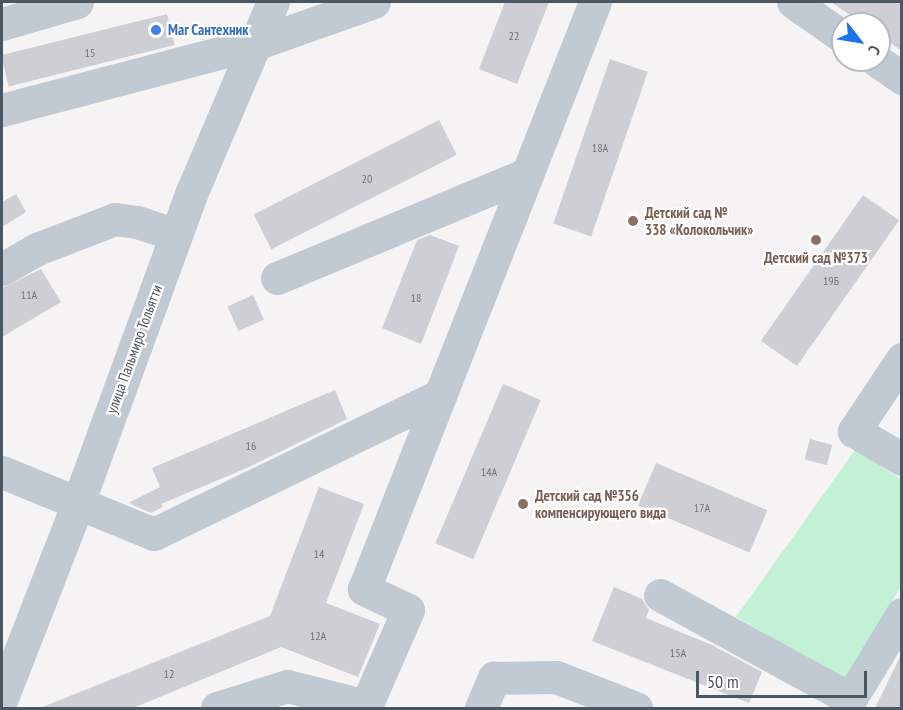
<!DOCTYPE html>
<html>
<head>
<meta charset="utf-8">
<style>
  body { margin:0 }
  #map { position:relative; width:903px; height:710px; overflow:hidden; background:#f5f3f3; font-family:"PT Sans Narrow",sans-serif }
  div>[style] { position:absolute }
  .green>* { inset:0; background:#c3f1d5 }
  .building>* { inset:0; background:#cdcfd5; transform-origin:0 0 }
  .minor>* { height:33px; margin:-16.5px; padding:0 16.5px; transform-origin:16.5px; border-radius:16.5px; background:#c1cad2 }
  .dots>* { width:16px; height:16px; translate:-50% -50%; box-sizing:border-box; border:3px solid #fff; border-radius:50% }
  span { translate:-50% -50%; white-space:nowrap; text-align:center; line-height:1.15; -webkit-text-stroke:4.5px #fff; paint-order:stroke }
  .number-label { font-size:12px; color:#6b747e }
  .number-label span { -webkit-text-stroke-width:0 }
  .shop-label { font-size:15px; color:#366cbe; font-weight:700 }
  .left { translate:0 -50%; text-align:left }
  .education-label { font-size:15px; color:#785e54; font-weight:700 }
  .street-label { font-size:15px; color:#4a5661 }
  .frame { position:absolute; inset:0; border:3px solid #4a5661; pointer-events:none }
  .north { position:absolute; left:831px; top:12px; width:60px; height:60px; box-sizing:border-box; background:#fff; border:2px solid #b7bbc0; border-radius:50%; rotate:121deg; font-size:16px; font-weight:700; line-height:24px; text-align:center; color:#4a5661 }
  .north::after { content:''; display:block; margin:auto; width:21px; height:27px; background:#1a73e8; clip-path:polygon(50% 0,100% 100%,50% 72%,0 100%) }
  .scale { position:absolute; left:696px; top:671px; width:171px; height:27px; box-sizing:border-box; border:3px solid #4a5661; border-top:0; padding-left:8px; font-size:18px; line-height:21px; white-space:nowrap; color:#4a5661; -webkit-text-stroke:4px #fff; paint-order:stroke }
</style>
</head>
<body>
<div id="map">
  <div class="green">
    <i style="clip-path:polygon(855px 450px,901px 479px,901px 586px,846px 681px,736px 617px)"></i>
  </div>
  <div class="building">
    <i style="clip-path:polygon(505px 2px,549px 2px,517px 84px,479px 69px)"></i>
    <i style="clip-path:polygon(831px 2px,902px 2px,902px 51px,879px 35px,879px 24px,863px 24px)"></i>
    <i style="left:167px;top:14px;width:32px;height:171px;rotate:76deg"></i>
    <i style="left:610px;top:59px;width:40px;height:174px;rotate:19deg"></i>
    <i style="left:439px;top:120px;width:39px;height:208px;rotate:63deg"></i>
    <i style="clip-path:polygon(16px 194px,26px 212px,2px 227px,2px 202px)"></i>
    <i style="left:863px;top:195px;width:44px;height:178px;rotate:35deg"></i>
    <i style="clip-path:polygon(430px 235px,459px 246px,421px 344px,382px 328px,417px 240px)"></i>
    <i style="clip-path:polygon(41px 269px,61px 302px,2px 337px,2px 288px)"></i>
    <i style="left:253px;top:295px;width:27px;height:28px;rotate:66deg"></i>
    <i style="left:503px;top:384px;width:41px;height:173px;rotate:23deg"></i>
    <i style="clip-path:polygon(335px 390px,347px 419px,249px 467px,161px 504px,163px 507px,151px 513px,131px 504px,130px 502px,160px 487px,152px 468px)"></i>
    <i style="left:810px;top:439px;width:23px;height:21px;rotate:15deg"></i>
    <i style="left:656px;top:463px;width:121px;height:46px;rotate:23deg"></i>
    <i style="clip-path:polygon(319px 487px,364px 504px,326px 603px,380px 624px,358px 677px,281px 647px,133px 708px,40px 708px,270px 616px)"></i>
    <i style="clip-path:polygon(614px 587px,642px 599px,649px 610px,646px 618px,712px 645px,762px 672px,749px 703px,592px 641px)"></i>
    <i style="clip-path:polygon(902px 653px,902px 708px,875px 708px)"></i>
  </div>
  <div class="minor">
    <i style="left:793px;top:2px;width:61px;rotate:35deg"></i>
    <i style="left:2px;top:24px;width:78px;rotate:-16.3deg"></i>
    <i style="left:876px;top:60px;width:32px;rotate:35deg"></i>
    <i style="left:2px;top:110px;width:265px;rotate:-14.7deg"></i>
    <i style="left:258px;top:43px;width:123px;rotate:-19.5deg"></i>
    <i style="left:2px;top:269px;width:40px;rotate:-29.7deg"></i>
    <i style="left:37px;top:249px;width:84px;rotate:-21deg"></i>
    <i style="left:115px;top:219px;width:22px;rotate:8deg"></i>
    <i style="left:137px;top:222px;width:41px;rotate:18.4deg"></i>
    <i style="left:277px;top:278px;width:271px;rotate:-22.6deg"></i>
    <i style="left:902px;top:359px;width:87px;rotate:123.7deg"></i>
    <i style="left:854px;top:431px;width:56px;rotate:30.3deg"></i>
    <i style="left:2px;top:472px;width:164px;rotate:22.2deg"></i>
    <i style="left:154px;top:534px;width:318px;rotate:-25.9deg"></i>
    <i style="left:660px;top:595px;width:217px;rotate:28.6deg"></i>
    <i style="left:2px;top:698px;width:209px;rotate:-68.7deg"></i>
    <i style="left:78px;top:503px;width:329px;rotate:-69.9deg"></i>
    <i style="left:191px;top:194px;width:209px;rotate:-66.9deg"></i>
    <i style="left:217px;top:708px;width:73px;rotate:-17.4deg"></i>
    <i style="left:287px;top:686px;width:81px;rotate:14.2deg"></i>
    <i style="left:366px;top:706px;width:105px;rotate:-66.4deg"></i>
    <i style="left:408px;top:610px;width:49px;rotate:-154.5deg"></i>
    <i style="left:364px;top:589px;width:631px;rotate:-68.52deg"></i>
    <i style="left:481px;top:708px;width:33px;rotate:-67deg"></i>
    <i style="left:494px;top:678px;width:62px;rotate:-0.9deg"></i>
    <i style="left:556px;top:677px;width:86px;rotate:21.2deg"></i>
    <i style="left:845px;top:708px;width:110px;rotate:-58.8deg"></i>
  </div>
  <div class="dots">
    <i style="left:156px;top:30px;background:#3f7fe0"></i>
    <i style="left:633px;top:221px;background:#8d6e63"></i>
    <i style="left:816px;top:240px;background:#8d6e63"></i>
    <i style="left:523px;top:504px;background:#8d6e63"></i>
  </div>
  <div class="number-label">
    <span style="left:514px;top:36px">22</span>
    <span style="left:90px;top:53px">15</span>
    <span style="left:600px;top:148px">18А</span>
    <span style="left:367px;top:179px">20</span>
    <span style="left:831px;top:281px">19Б</span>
    <span style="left:29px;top:295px">11А</span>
    <span style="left:416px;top:298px">18</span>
    <span style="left:251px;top:446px">16</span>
    <span style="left:489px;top:472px">14А</span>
    <span style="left:702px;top:508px">17А</span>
    <span style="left:319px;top:554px">14</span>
    <span style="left:318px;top:636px">12А</span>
    <span style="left:678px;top:653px">15А</span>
    <span style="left:169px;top:674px">12</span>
  </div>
  <div class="shop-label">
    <span class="left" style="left:168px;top:30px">Маг Сантехник</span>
  </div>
  <div class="education-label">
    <span class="left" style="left:645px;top:221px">Детский сад №<br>338 «Колокольчик»</span>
    <span style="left:816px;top:258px">Детский сад №373</span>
    <span class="left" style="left:535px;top:504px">Детский сад №356<br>компенсирующего вида</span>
  </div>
  <div class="street-label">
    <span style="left:134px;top:349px;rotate:-70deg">улица Пальмиро Тольятти</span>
  </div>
  <div class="frame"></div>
  <div class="north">С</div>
  <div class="scale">50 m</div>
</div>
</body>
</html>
